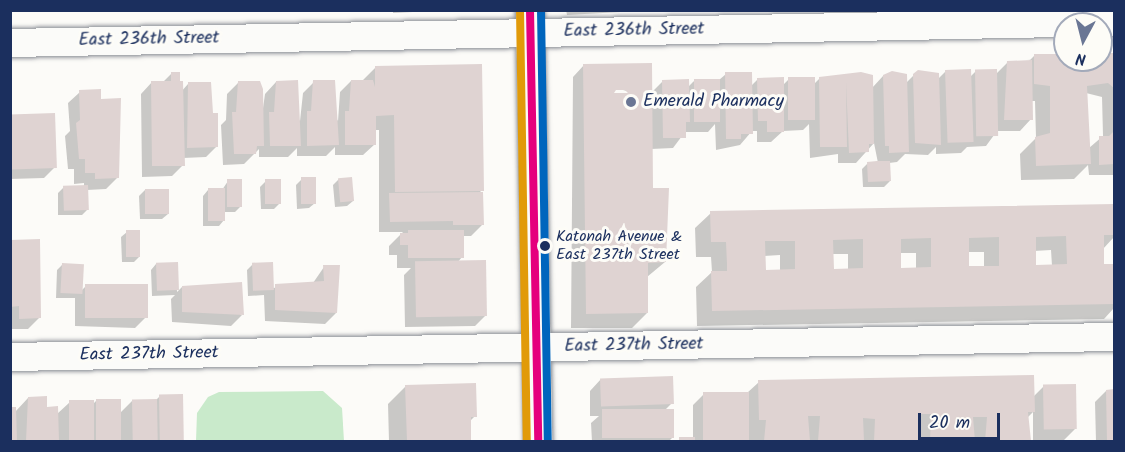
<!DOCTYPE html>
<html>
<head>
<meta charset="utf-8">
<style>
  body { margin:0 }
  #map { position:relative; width:1125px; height:452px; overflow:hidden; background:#fcfbf8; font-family:Kalam,sans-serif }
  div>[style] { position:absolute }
  .green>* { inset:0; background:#c9eacb }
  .shadow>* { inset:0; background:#0003 }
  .building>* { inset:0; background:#dfd3d2; transform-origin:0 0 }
  .roads { filter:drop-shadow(0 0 2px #8c9097) drop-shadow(0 0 2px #8c9097) }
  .street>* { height:28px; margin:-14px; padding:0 14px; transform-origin:14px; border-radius:14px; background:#fbfbf9 }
  .bus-1>* { height:8px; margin:-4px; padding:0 4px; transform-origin:4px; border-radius:4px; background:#e5007d }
  .bus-2>* { height:8px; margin:-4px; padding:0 4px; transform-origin:4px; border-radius:4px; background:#e19a09 }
  .bus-3>* { height:8px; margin:-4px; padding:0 4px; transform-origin:4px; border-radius:4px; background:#0065bd }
  .dots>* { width:16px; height:16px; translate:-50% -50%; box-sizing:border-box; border:3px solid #fdfcf7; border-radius:50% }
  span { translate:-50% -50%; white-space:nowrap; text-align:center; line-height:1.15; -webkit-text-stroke:6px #fdfcf7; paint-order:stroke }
  .bus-label { font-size:16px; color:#1b2f5e }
  .left { translate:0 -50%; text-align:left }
  .street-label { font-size:18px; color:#1b2f5e }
  .poi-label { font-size:18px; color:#1b2f5e }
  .frame { position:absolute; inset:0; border:12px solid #1b2f5e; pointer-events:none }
  .north { position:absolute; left:1053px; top:12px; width:60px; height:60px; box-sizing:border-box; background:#fdfcf7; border:2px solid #a3aaba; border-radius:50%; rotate:187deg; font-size:16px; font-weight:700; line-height:24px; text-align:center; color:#1b2f5e }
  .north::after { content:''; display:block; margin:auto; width:21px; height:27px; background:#6a7694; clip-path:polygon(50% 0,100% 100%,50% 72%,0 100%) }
  .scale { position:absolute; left:918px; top:413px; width:82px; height:27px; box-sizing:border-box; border:3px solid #1b2f5e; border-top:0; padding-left:8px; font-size:18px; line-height:21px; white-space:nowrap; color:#1b2f5e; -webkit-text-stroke:4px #fdfcf7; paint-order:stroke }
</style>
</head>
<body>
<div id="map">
  <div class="green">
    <i style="clip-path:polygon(323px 391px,342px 408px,344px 441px,196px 441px,197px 413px,208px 397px,219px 392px)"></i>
  </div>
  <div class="shadow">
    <i style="clip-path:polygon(119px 10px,144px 10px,119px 12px)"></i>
    <i style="clip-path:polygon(149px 10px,173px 10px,149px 12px)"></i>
    <i style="clip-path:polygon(393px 10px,453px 10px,393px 13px)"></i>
    <i style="clip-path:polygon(566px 10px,657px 10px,567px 15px)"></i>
    <i style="clip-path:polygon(evenodd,1114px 54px,1114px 175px,1089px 175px,1088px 165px,1074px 179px,1021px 180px,1020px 154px,1036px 138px,1035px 101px,1031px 101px,1031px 119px,1020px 131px,997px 131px,986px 146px,967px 147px,961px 153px,936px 154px,936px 147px,928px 155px,905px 154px,897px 162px,889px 163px,890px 181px,884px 187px,863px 187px,862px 169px,868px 163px,878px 163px,874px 143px,856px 163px,838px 163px,838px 154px,810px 158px,809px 124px,803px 130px,783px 131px,771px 142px,757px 142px,757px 131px,752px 131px,740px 145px,716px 150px,715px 124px,708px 132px,685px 132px,673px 148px,651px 149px,652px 188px,665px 262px,647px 277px,647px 313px,632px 328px,571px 328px,573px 77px,584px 65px,651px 93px,663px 81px,688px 87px,695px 80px,719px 80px,726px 74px,751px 86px,758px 79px,782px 86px,789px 79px,813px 85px,820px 78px,861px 74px,872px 88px,883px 76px,906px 83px,914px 75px,938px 79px,946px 71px,970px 77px,976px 71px,995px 75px,1008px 62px,1028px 62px,1034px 56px,1101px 60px,1101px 55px,1114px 54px,615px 88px,635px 93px,611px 94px,615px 88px,1114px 54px,1086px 93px,1102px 97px,1103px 136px,1089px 148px,1086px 93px)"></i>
    <i style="clip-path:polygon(376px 67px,482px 190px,479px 193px,482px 225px,471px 236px,463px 236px,462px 257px,457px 263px,486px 315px,475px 326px,405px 327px,404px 275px,411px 268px,397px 268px,397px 255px,389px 255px,389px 246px,403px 232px,379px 232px,379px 130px,374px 130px,375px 144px,363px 155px,335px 155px,335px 147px,326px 156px,297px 156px,297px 148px,288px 157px,259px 157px,259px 149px,244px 164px,223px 165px,221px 125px,226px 120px,227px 94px,238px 83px,261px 122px,265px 94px,276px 82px,300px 121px,303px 93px,314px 82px,338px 121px,340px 92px,351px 81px,362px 81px)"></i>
    <i style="clip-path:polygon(172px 73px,180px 93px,188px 84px,217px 146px,206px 157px,183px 158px,183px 165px,172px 176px,142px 177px,141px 94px,152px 82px,163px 82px)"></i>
    <i style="clip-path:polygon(80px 92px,100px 101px,117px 178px,106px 189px,87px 190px,87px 210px,82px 215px,58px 215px,58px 193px,64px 187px,84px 187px,84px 183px,74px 184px,74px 169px,68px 169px,65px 136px,70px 131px,68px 103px)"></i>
    <i style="clip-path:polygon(10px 116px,55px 167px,44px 178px,10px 179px)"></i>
    <i style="clip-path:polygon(302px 179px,315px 203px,309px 208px,297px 209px,296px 185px)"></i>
    <i style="clip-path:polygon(339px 179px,353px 201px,347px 206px,335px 207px,333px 185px)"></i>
    <i style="clip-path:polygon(228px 181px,241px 206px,235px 212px,224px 212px,224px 220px,219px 226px,203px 226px,203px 196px,208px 190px,222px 190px)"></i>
    <i style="clip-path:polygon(266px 181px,280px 203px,274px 209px,261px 209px,260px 187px)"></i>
    <i style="clip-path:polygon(145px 190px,168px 214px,162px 219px,140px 219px,139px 196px)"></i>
    <i style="clip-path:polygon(evenodd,1114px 205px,1114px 237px,1103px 249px,1103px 266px,1114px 265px,1114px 308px,1104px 319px,697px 326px,696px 287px,712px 272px,711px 257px,696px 257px,695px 228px,711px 213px,1114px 205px,1051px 250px,1052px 266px,1035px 267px,1034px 251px,1051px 250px,1114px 205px,968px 252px,984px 252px,984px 268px,968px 268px,968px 252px,1114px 205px,899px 253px,916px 253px,916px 269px,900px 269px,899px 253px,1114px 205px,832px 254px,848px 254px,848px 270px,832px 270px,832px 254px,1114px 205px,780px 255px,780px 271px,764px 271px,764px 256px,780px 255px)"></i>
    <i style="clip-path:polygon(127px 232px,140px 256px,134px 262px,122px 262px,121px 237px)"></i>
    <i style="clip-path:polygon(10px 241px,39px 318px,28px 329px,10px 329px)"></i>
    <i style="clip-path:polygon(156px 264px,176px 264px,177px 292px,182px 287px,242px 315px,231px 326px,172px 322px,171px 299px,175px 295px,152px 296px,151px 270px)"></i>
    <i style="clip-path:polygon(253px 264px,273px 288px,313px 283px,324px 267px,336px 313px,325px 324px,265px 321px,264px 295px,248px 296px,247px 270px)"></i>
    <i style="clip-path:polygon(62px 265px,82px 290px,86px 286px,146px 317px,135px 328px,75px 326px,75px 298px,56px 298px,57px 270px)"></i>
    <i style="clip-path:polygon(601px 379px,672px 403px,664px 411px,673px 437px,668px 442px,592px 442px,591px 423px,599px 416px,590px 416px,590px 391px)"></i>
    <i style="clip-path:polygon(759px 382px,1033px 397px,1044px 386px,1075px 429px,1064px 440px,1033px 441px,1033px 412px,1027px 418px,1029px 442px,677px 442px,693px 438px,693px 405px,704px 394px,747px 393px)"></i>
    <i style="clip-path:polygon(406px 386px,475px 416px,469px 422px,469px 442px,389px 442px,388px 404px)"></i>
    <i style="clip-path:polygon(1106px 391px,1114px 391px,1114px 442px,1096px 442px,1095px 402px)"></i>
    <i style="clip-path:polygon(160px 396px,182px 396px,183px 442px,10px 442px,10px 409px,15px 412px,28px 398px,57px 414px,70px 402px,93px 404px,96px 401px,119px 414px,132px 401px,155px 401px)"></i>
  </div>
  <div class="building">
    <i style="clip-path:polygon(1101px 53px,1114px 53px,1114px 88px,1108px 83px,1087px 86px,1091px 164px,1036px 166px,1035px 137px,1050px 133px,1050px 86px,1034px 84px,1034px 54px,1065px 54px,1065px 60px,1101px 60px)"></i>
    <i style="clip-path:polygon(1032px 60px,1033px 120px,1004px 120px,1007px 61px)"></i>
    <i style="clip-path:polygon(evenodd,652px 63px,653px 188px,669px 188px,666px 262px,648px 263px,648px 313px,586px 314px,583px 64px,652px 63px,616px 90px,625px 90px,628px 93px,614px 93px,616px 90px)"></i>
    <i style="clip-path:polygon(482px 64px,484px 191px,395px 192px,394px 115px,376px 116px,376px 145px,345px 145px,345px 111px,349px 111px,351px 80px,373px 80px,375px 87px,375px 66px)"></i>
    <i style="left:971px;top:69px;width:73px;height:26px;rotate:88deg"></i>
    <i style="left:997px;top:69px;width:67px;height:22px;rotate:89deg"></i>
    <i style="clip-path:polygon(918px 70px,939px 73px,941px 145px,915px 143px,913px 74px)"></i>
    <i style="clip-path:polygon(892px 71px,907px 74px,909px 152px,889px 153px,889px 146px,885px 146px,883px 75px)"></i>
    <i style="clip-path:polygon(171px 72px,180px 72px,180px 81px,183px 81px,185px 166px,152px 166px,151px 81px,171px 81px)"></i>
    <i style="clip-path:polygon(725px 72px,752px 72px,753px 134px,741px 134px,741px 139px,726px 139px)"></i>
    <i style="clip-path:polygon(861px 72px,873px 75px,874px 144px,869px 144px,869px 152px,849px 153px,846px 82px,847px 147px,820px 147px,819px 77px)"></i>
    <i style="clip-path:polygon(784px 77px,784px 132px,767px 132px,767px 121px,758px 121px,757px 78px)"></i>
    <i style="left:788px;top:77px;width:27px;height:43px"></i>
    <i style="clip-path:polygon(689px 79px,690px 122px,686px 122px,686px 138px,663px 138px,662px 80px)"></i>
    <i style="left:694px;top:79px;width:26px;height:43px"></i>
    <i style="clip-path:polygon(298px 80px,301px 146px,270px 146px,269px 112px,274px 112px,276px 81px)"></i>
    <i style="clip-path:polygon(313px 80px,335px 80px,339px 145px,307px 146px,307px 111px,311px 111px)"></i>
    <i style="clip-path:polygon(238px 81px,260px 81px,263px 89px,264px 146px,257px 146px,256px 154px,234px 154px,232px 112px,236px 112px)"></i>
    <i style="clip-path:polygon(188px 82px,211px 82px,213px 113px,218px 113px,218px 147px,187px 148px)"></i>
    <i style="clip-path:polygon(101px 89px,101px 99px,121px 98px,119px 178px,95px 179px,95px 173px,85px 173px,85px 159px,79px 159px,76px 123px,80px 120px,79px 90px)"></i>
    <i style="left:55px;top:113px;width:55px;height:45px;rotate:88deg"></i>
    <i style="clip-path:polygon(1114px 131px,1114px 164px,1099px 165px,1099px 136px,1109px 136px)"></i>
    <i style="clip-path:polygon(877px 161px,890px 161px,891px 181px,868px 182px,867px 162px)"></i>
    <i style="left:301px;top:177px;width:15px;height:27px"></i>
    <i style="left:352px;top:177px;width:24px;height:14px;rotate:85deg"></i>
    <i style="left:227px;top:179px;width:15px;height:28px"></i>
    <i style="left:265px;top:179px;width:16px;height:25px"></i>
    <i style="left:88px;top:185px;width:25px;height:25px;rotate:88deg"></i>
    <i style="left:208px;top:188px;width:17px;height:33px"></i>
    <i style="left:145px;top:189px;width:24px;height:25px"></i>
    <i style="clip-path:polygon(483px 192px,484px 225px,453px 225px,453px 221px,390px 222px,389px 193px)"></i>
    <i style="clip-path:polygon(evenodd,1114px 204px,1114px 235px,1104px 235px,1104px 264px,1114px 264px,1114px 304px,712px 311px,711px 271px,727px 271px,727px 264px,726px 242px,711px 242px,710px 211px,1114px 204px,1066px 236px,1067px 264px,1036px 265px,1036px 237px,1066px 236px,1114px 204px,999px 237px,999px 266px,969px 266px,969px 238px,999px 237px,1114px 204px,931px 238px,931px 267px,901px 268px,901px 239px,931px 238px,1114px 204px,863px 239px,863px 268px,834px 269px,833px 240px,863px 239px,1114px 204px,765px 241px,795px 241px,795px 269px,766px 270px,765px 241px)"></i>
    <i style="left:126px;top:230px;width:14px;height:27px"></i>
    <i style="clip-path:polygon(408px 230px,464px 230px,464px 258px,408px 258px,408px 245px,400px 245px,400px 233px,408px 233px)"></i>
    <i style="clip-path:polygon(40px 239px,41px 318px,19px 319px,19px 306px,10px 307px,10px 240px)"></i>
    <i style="left:486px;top:260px;width:56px;height:71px;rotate:89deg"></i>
    <i style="left:178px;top:262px;width:28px;height:22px;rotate:88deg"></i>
    <i style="left:273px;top:262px;width:28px;height:21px;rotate:88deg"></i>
    <i style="left:62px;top:263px;width:22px;height:30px;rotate:3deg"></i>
    <i style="clip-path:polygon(323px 265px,340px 265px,337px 313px,275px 310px,275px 284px,324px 281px)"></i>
    <i style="clip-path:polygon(242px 282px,244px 315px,182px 312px,182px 286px)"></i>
    <i style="left:148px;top:284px;width:34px;height:63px;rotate:90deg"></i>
    <i style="clip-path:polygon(1034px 375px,1035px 412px,1028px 412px,1031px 441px,985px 441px,987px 417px,973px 417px,975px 441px,930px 441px,931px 414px,918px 414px,921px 441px,874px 441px,875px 419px,863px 418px,864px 441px,818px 441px,820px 416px,808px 416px,810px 441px,764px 441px,766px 420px,759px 420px,758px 380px)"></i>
    <i style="left:673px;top:376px;width:28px;height:73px;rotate:88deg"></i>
    <i style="clip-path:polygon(476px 383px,477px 417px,471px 417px,471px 441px,407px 441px,405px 385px)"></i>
    <i style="left:1076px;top:384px;width:45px;height:33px;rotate:89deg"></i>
    <i style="clip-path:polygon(1114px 389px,1114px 441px,1107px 441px,1106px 390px)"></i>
    <i style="left:703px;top:392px;width:46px;height:49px"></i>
    <i style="left:183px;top:394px;width:47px;height:24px;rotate:89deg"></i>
    <i style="clip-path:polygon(47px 396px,47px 407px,58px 406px,59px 441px,26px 441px,28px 397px)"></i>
    <i style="left:96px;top:399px;width:25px;height:42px"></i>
    <i style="left:157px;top:399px;width:42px;height:25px;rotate:89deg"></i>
    <i style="left:69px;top:400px;width:25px;height:40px"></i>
    <i style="clip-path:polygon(10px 407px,16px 407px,17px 441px,10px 441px)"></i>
    <i style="left:674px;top:409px;width:29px;height:72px;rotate:90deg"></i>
    <i style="left:679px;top:437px;width:16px;height:4px"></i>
  </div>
  <div class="roads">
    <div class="street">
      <i style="left:530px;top:10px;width:432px;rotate:88.9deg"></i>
      <i style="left:10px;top:43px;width:1104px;rotate:-1.09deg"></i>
      <i style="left:10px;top:357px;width:1104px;rotate:-1.04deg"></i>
    </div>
  </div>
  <div class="bus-1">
    <i style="left:530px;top:10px;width:432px;rotate:88.9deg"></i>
  </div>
  <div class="bus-2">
    <i style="left:520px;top:10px;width:432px;rotate:89.1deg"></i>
  </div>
  <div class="bus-3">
    <i style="left:541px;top:10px;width:432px;rotate:89.1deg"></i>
  </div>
  <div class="dots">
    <i style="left:631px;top:102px;background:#6a7694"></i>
    <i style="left:545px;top:246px;background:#1b2f5e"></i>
  </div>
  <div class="bus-label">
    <span class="left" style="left:556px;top:246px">Katonah Avenue &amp;<br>East 237th Street</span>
  </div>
  <div class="street-label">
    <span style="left:634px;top:31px;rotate:-1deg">East 236th Street</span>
    <span style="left:149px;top:40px;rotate:-1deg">East 236th Street</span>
    <span style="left:634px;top:346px;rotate:-1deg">East 237th Street</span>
    <span style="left:149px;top:355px;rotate:-1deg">East 237th Street</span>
  </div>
  <div class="poi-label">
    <span class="left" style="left:643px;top:102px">Emerald Pharmacy</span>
  </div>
  <div class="frame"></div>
  <div class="north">N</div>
  <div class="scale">20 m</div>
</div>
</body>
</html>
